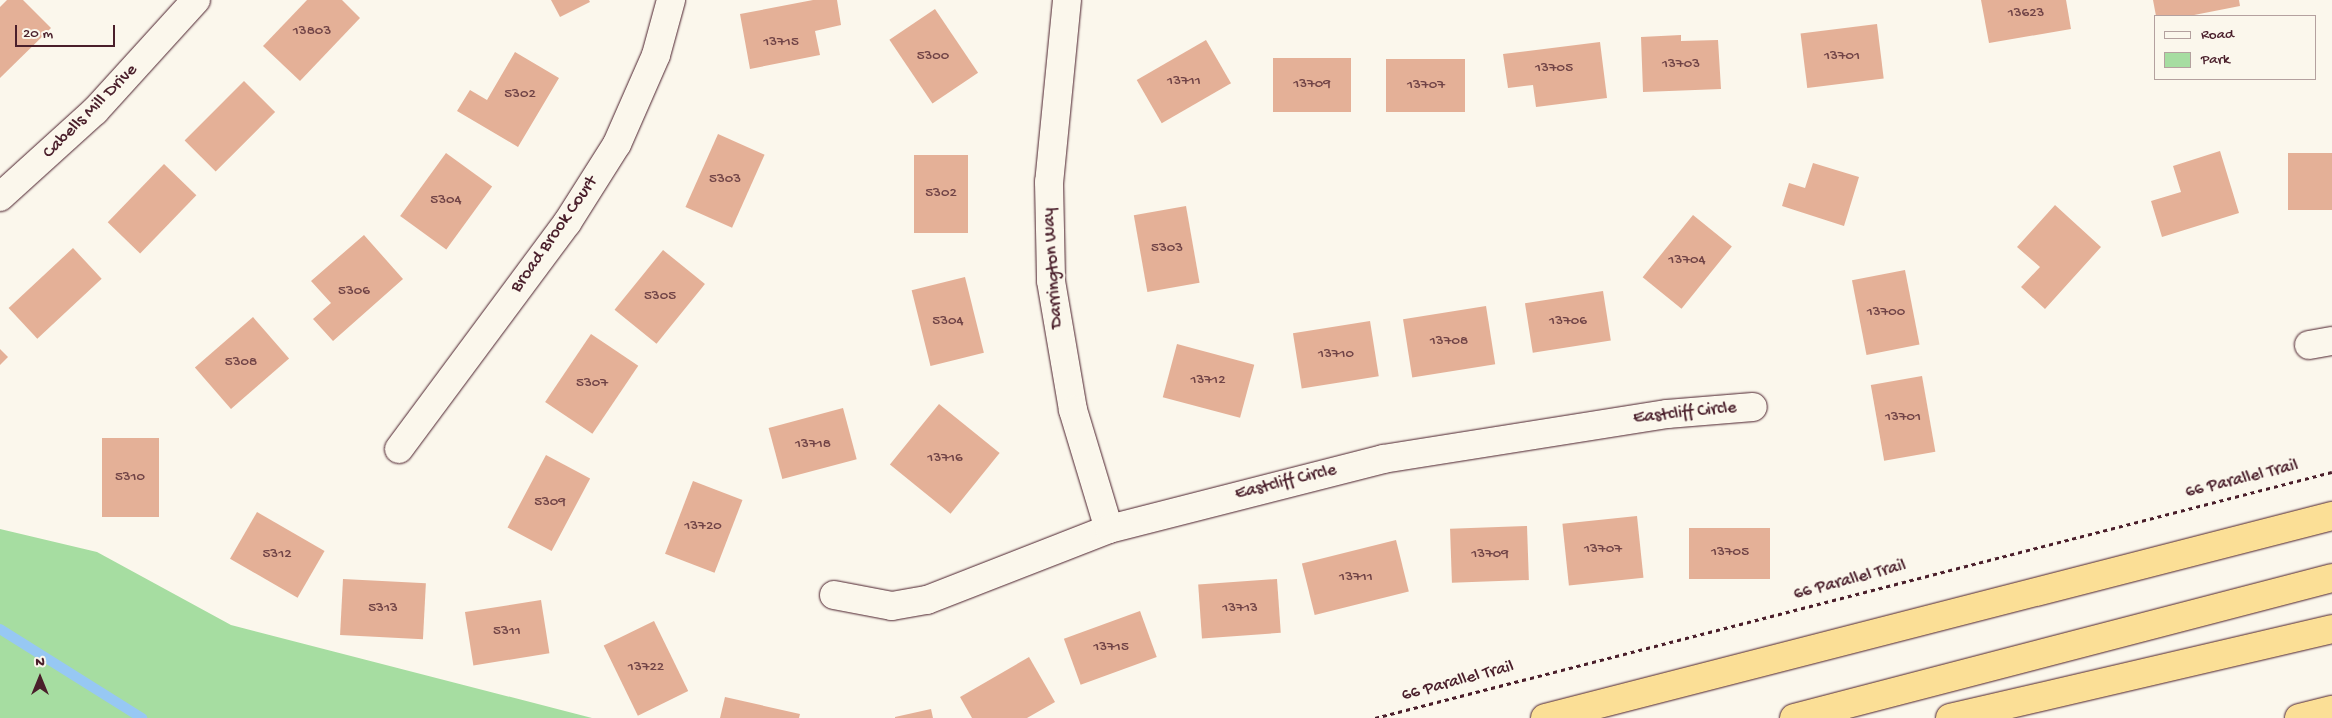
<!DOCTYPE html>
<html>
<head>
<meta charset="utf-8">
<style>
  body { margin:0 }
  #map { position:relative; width:2332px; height:718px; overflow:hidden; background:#fbf7ec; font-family:"Gochi Hand",sans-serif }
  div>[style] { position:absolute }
  .green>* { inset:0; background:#a6dda1 }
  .stream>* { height:10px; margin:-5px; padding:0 5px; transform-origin:5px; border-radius:5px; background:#97c8f3 }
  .building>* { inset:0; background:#e4b097; transform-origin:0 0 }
  .path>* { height:3px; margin-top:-1.5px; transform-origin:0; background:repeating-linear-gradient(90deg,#4a1f2b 0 4px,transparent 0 8px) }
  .roads { filter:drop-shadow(0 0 1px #4a1f2b) drop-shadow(0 0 1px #4a1f2b) }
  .street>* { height:28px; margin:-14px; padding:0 14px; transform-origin:14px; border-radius:14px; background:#fbf7ec }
  .secondary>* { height:28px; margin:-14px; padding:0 14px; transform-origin:14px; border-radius:14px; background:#fbf7ec }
  .highway>* { height:28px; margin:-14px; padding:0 14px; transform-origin:14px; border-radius:14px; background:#fbdf96 }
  span { translate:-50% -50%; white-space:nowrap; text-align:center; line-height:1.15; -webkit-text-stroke:4.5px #fbf7ec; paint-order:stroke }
  .number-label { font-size:15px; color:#704346 }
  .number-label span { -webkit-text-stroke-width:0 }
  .street-label { font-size:18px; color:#4a1f2b }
  .legend { position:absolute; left:2154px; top:15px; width:162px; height:65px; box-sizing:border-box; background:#fbf7ec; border:1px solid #b4a19f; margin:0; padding:6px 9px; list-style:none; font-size:15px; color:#4a1f2b }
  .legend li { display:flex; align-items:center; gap:10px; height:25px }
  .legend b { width:25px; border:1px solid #b4a19f }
  .north { position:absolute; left:15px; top:653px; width:50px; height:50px; -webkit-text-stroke:4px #fbf7ec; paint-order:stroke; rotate:0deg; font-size:14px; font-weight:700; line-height:20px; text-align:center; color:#4a1f2b }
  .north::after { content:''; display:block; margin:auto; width:18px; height:22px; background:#4a1f2b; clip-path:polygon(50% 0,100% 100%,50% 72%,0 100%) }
  .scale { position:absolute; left:15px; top:25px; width:100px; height:22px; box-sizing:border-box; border:2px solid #4a1f2b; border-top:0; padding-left:6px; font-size:15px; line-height:18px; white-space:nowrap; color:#4a1f2b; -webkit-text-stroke:4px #fbf7ec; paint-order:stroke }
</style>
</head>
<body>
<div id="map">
  <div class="green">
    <i style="clip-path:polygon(0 529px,97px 552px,231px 625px,592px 718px,0 718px)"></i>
  </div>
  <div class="stream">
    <i style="left:0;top:629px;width:168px;rotate:32.1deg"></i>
  </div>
  <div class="building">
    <i style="clip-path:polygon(7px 0,23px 0,51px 28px,0 78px,0 7px)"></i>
    <i style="clip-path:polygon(307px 0,342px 0,360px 18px,300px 81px,263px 46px)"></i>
    <i style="clip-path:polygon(551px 0,589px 0,590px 2px,560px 17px)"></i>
    <i style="clip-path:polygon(813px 0,837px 0,841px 25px,815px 31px,820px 55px,750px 69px,740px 14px)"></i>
    <i style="clip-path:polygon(1981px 0,2066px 0,2071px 29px,1989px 43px)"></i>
    <i style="clip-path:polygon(2153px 0,2239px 0,2240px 6px,2189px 16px,2156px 16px)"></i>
    <i style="left:935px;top:9px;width:77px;height:55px;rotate:56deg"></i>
    <i style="left:1877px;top:24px;width:55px;height:77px;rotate:83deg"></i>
    <i style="clip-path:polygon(1681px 35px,1681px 41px,1718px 40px,1721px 89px,1643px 92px,1641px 37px)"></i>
    <i style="left:1206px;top:40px;width:50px;height:80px;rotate:60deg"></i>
    <i style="clip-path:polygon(1600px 42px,1607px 98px,1536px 107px,1533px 85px,1508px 88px,1503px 54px)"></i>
    <i style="clip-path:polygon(515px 52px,559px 78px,518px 147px,457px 111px,470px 90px,487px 100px)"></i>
    <i style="left:1273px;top:58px;width:78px;height:54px"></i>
    <i style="left:1386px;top:59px;width:79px;height:53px"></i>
    <i style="left:244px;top:81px;width:44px;height:84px;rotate:45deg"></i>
    <i style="left:718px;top:134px;width:51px;height:80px;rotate:24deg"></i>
    <i style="clip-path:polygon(2220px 151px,2239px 213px,2162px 237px,2151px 201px,2181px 192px,2173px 166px)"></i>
    <i style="left:446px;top:153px;width:57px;height:78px;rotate:36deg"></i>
    <i style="left:2332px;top:153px;width:57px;height:44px;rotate:90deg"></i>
    <i style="left:914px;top:155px;width:54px;height:78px"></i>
    <i style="clip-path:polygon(1813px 163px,1859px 177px,1844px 226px,1782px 206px,1789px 183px,1805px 188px)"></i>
    <i style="left:164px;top:164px;width:45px;height:81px;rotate:44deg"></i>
    <i style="clip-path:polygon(2055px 205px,2101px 247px,2045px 309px,2021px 287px,2040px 267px,2017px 247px)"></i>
    <i style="left:1186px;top:206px;width:78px;height:53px;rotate:80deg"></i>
    <i style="left:1693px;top:215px;width:50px;height:80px;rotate:39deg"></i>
    <i style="clip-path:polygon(364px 235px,403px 279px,333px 341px,313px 319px,331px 303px,311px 281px)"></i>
    <i style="left:73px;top:248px;width:42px;height:88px;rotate:47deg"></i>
    <i style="left:663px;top:250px;width:54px;height:77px;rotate:39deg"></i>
    <i style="left:1905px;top:270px;width:76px;height:54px;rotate:79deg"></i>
    <i style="left:965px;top:277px;width:78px;height:55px;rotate:76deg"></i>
    <i style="left:1603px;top:291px;width:50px;height:79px;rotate:81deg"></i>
    <i style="left:1486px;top:306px;width:59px;height:84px;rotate:81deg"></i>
    <i style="left:253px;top:317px;width:55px;height:77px;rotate:49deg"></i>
    <i style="left:1370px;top:321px;width:56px;height:78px;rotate:81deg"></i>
    <i style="left:591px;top:334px;width:57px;height:82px;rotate:34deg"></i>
    <i style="left:1177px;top:344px;width:80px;height:55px;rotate:15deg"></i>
    <i style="clip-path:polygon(0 349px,8px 357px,0 365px)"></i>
    <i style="left:1922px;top:376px;width:77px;height:52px;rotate:80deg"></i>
    <i style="left:939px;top:404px;width:78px;height:78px;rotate:39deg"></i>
    <i style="left:843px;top:408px;width:53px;height:77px;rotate:75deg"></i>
    <i style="left:102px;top:438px;width:57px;height:79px"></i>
    <i style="left:546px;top:455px;width:50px;height:82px;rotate:28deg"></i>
    <i style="left:693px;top:481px;width:53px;height:78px;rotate:21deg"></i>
    <i style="left:257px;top:512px;width:78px;height:54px;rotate:30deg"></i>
    <i style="left:1637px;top:516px;width:62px;height:75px;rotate:84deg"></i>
    <i style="left:1527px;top:526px;width:54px;height:77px;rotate:88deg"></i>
    <i style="left:1689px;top:528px;width:81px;height:51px"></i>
    <i style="left:1396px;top:540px;width:53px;height:97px;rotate:76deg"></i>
    <i style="left:343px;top:579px;width:83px;height:56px;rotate:3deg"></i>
    <i style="left:1277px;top:579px;width:54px;height:79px;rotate:86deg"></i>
    <i style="left:541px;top:600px;width:54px;height:77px;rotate:81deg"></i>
    <i style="left:1140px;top:611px;width:49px;height:81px;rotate:70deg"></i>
    <i style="left:654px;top:621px;width:78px;height:56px;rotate:64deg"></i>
    <i style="clip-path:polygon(1029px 657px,1055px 702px,1027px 718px,972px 718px,960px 697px)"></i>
    <i style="clip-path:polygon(725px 697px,800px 714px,799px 718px,720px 718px)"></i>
    <i style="clip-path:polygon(931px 709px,933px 718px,895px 718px,895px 717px)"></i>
  </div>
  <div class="path">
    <i style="left:1375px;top:718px;width:988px;rotate:-14.42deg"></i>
  </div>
  <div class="roads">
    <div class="street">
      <i style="left:1067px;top:0;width:183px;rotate:95.6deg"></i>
      <i style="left:1049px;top:182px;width:99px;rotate:88.8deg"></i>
      <i style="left:1051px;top:281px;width:131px;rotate:80.3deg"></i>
      <i style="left:1073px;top:410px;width:124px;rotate:73.2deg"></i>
      <i style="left:2309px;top:345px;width:23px;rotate:-10deg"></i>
      <i style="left:399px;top:449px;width:282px;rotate:-53.4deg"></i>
      <i style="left:567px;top:223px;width:93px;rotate:-57.7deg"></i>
      <i style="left:617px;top:144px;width:97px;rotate:-66.3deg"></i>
      <i style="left:656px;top:55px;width:57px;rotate:-74.7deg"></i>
      <i style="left:834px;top:595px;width:59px;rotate:10.7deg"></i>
      <i style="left:892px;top:606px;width:36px;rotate:-10deg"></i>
      <i style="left:927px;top:600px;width:195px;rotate:-21.3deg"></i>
      <i style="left:1109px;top:529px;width:283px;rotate:-14.3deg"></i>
      <i style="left:1383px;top:459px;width:288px;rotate:-9deg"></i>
      <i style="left:1667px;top:414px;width:86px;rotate:-4.7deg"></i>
    </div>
    <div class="secondary">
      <i style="left:0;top:197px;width:128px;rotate:-42.2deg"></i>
      <i style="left:95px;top:111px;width:150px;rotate:-47.7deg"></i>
    </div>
    <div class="highway">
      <i style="left:1545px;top:718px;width:813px;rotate:-14.4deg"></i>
      <i style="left:1794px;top:718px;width:556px;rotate:-14.59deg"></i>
      <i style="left:1950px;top:718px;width:392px;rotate:-13.1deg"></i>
      <i style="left:2299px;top:718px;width:34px;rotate:-14deg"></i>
    </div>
  </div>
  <div class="number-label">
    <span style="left:2026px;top:14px">13623</span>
    <span style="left:312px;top:32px">13803</span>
    <span style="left:781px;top:43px">13715</span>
    <span style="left:933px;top:57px">5300</span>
    <span style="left:1842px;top:57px">13701</span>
    <span style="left:1681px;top:65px">13703</span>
    <span style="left:1554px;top:69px">13705</span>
    <span style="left:1184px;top:82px">13711</span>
    <span style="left:1312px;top:85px">13709</span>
    <span style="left:1426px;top:86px">13707</span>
    <span style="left:520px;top:95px">5302</span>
    <span style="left:725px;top:180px">5303</span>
    <span style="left:941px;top:194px">5302</span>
    <span style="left:446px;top:201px">5304</span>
    <span style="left:1167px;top:249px">5303</span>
    <span style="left:1687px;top:261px">13704</span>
    <span style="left:354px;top:292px">5306</span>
    <span style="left:660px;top:297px">5305</span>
    <span style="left:1886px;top:313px">13700</span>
    <span style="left:948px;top:322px">5304</span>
    <span style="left:1568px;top:322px">13706</span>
    <span style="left:1449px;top:342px">13708</span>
    <span style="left:1336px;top:355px">13710</span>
    <span style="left:241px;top:363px">5308</span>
    <span style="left:1208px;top:381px">13712</span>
    <span style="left:592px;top:384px">5307</span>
    <span style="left:1903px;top:418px">13701</span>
    <span style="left:813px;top:445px">13718</span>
    <span style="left:945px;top:459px">13716</span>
    <span style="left:130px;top:478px">5310</span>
    <span style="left:550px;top:503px">5309</span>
    <span style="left:703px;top:527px">13720</span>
    <span style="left:1603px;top:550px">13707</span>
    <span style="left:1730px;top:553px">13705</span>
    <span style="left:277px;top:555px">5312</span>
    <span style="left:1490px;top:555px">13709</span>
    <span style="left:1356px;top:578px">13711</span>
    <span style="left:383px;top:609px">5313</span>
    <span style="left:1240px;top:609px">13713</span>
    <span style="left:507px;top:632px">5311</span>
    <span style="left:1111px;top:648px">13715</span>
    <span style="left:646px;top:668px">13722</span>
  </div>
  <div class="street-label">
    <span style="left:91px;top:112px;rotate:-45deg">Cabells Mill Drive</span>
    <span style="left:555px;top:235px;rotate:-55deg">Broad Brook Court</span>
    <span style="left:1054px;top:268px;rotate:-94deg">Darrington Way</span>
    <span style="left:1685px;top:414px;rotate:-6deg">Eastcliff Circle</span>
    <span style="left:2242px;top:480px;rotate:-14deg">66 Parallel Trail</span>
    <span style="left:1286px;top:483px;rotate:-14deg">Eastcliff Circle</span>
    <span style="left:1850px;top:581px;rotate:-15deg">66 Parallel Trail</span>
    <span style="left:1458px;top:682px;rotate:-15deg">66 Parallel Trail</span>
  </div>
  <ul class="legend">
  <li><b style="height:6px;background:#fbf7ec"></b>Road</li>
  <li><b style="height:14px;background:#a6dda1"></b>Park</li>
  </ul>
  <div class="north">N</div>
  <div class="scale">20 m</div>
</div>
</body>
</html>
